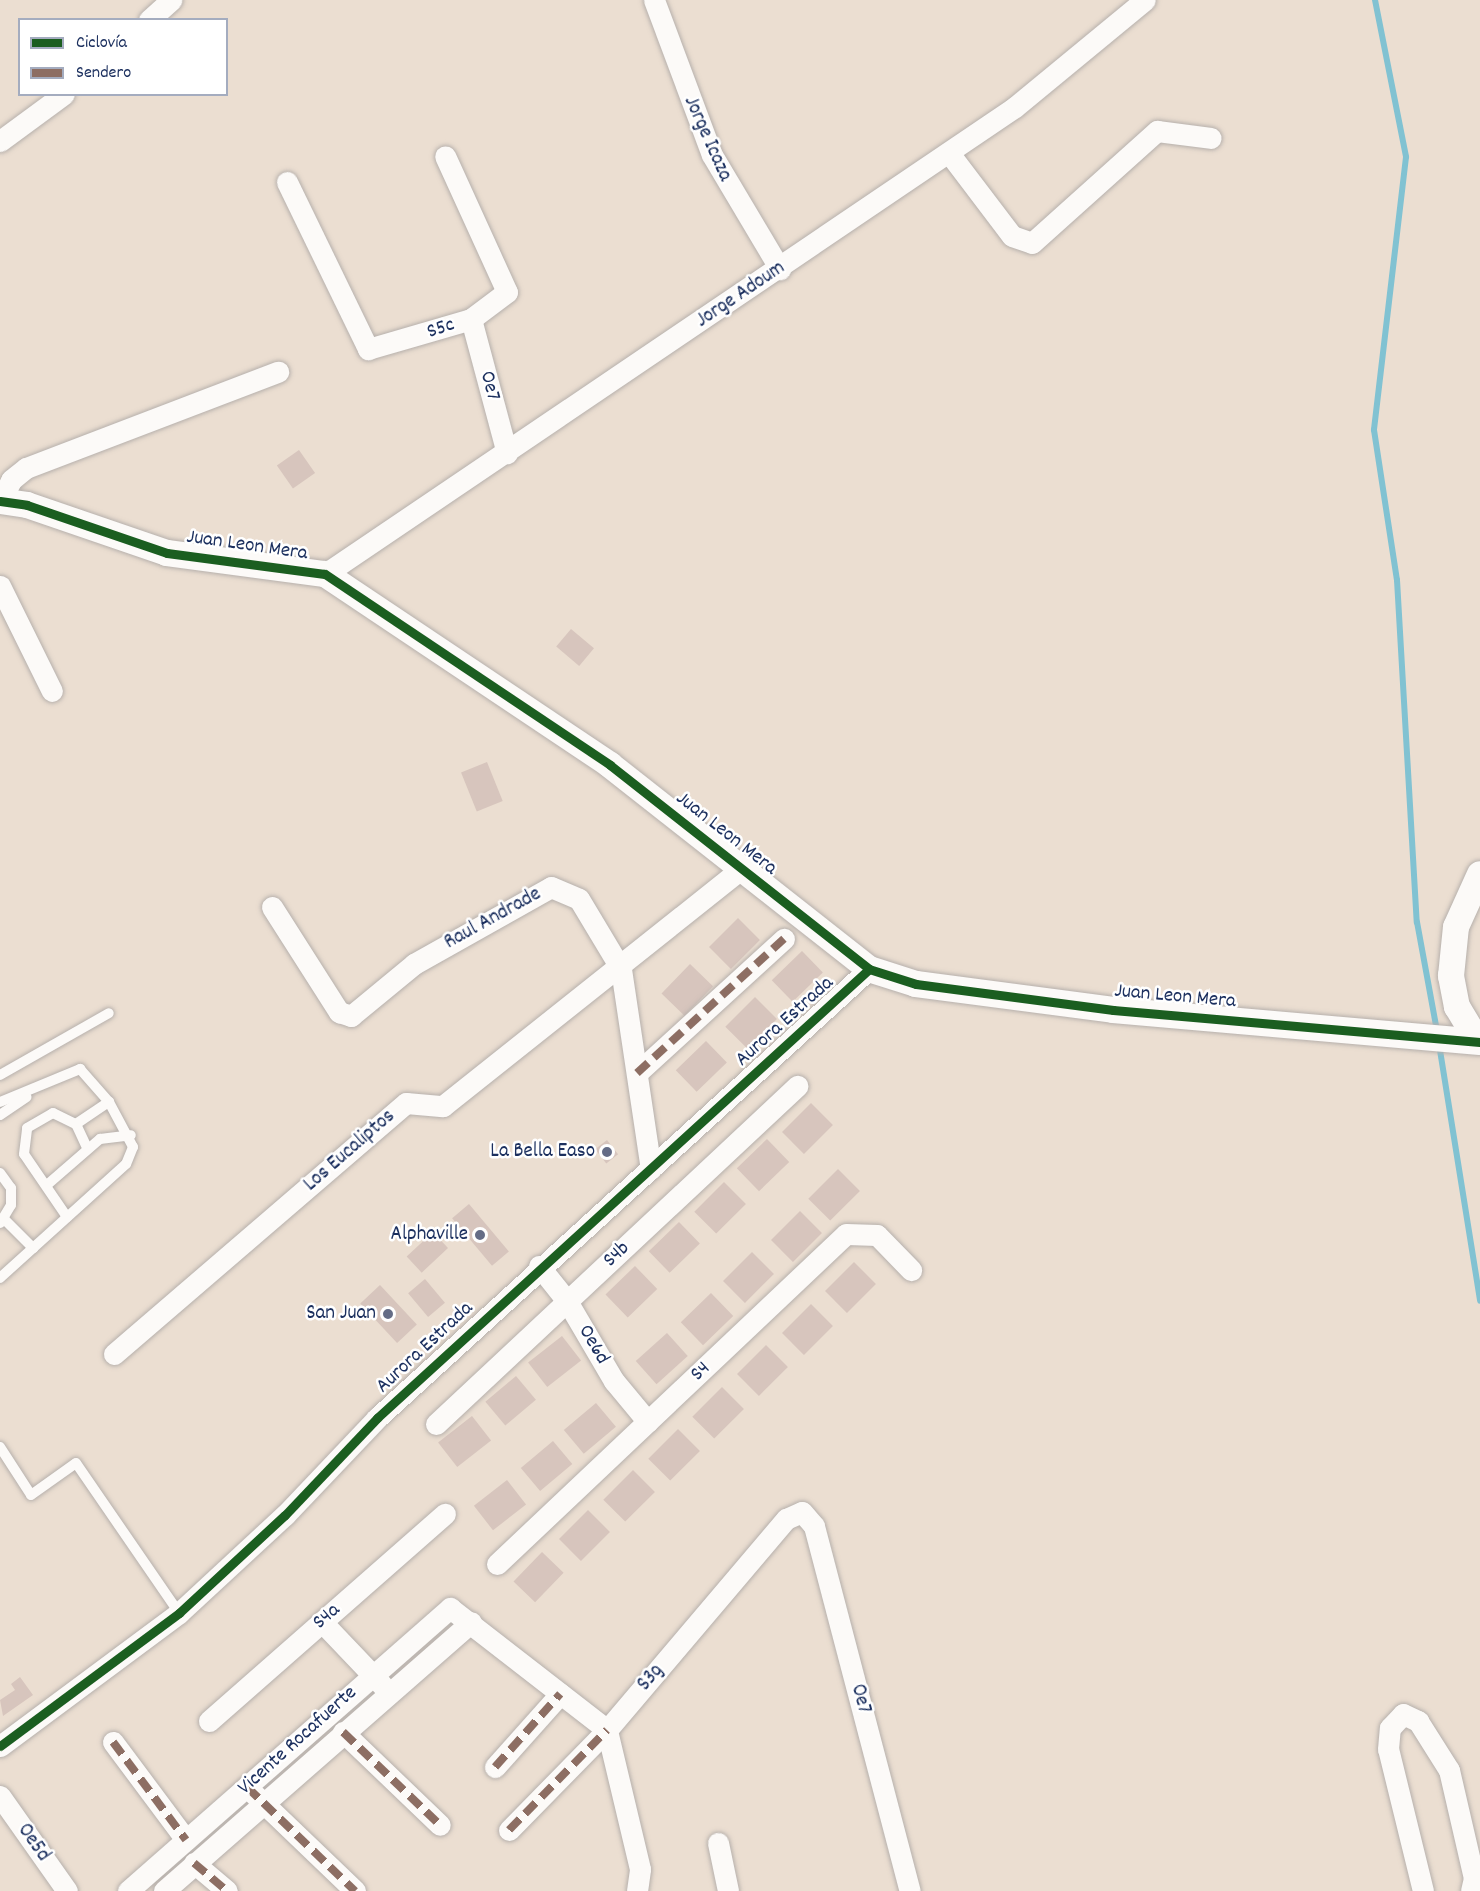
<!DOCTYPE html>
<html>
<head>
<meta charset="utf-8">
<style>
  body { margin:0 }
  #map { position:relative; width:1480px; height:1891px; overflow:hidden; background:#ebded1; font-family:Dekko,sans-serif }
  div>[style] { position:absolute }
  .stream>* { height:6px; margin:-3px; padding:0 3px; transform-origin:3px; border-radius:3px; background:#81c2d2 }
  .building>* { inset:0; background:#d7c5bd; transform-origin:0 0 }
  .roads { filter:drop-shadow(0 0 2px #b6b0ac) drop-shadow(0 0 2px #b6b0ac) }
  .service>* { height:10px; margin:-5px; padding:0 5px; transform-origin:5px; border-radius:5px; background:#fcfaf8 }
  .minor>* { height:21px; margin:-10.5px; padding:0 10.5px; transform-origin:10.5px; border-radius:10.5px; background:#fcfaf8 }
  .tertiary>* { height:26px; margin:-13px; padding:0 13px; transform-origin:13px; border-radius:13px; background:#fcfaf8 }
  .quiet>* { height:8px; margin-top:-4px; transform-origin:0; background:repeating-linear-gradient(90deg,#8d6e63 0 15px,transparent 0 23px) }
  .cycleway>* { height:9px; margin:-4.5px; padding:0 4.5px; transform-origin:4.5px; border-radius:4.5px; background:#1b5e20 }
  .dots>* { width:16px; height:16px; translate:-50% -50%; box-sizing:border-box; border:3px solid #fff; border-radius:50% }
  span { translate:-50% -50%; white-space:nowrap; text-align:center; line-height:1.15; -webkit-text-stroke:5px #fff; paint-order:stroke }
  .street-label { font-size:21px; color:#1b2f5e }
  .poi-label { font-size:21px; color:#1b2f5e }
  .right { translate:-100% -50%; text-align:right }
  .legend { position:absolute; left:18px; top:18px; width:210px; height:78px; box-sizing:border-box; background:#fff; border:2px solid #a4acbf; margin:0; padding:8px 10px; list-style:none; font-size:18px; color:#1b2f5e }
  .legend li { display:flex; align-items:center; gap:12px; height:30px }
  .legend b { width:30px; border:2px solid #a4acbf }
</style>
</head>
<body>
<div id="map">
  <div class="stream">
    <i style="left:1375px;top:0;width:160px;rotate:78.8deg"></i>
    <i style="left:1406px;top:157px;width:275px;rotate:96.7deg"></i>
    <i style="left:1374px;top:430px;width:152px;rotate:81.3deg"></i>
    <i style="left:1397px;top:580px;width:343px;rotate:86.7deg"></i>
    <i style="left:1417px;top:922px;width:111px;rotate:79.6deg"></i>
    <i style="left:1439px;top:1044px;width:260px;rotate:80.9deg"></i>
  </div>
  <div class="building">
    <i style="left:299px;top:450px;width:28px;height:27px;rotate:55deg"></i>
    <i style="left:571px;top:629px;width:30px;height:23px;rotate:40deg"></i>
    <i style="left:487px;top:762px;width:42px;height:28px;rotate:68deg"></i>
    <i style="left:738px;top:918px;width:31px;height:41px;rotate:45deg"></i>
    <i style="left:802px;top:951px;width:30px;height:42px;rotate:46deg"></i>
    <i style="left:690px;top:964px;width:32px;height:41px;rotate:44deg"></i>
    <i style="left:755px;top:997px;width:31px;height:42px;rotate:45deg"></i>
    <i style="left:706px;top:1041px;width:30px;height:42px;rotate:46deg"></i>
    <i style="left:811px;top:1103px;width:31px;height:41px;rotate:45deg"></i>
    <i style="left:767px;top:1139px;width:32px;height:42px;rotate:46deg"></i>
    <i style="left:607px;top:1140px;width:18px;height:15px;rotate:52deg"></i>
    <i style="left:838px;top:1169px;width:31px;height:42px;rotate:45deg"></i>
    <i style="left:724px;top:1182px;width:31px;height:42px;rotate:45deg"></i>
    <i style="left:469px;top:1204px;width:62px;height:22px;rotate:50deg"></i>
    <i style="left:800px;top:1211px;width:31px;height:41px;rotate:45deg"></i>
    <i style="left:679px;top:1222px;width:30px;height:42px;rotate:46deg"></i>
    <i style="left:433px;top:1232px;width:22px;height:36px;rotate:47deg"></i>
    <i style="left:752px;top:1252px;width:31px;height:41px;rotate:45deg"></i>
    <i style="left:854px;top:1262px;width:31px;height:41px;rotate:45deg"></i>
    <i style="left:635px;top:1266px;width:32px;height:41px;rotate:46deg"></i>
    <i style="left:425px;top:1279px;width:31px;height:22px;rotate:50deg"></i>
    <i style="left:380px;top:1285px;width:54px;height:27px;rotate:47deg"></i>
    <i style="left:711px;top:1293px;width:32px;height:42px;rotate:46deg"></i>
    <i style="left:811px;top:1304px;width:31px;height:41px;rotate:45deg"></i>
    <i style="left:667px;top:1333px;width:31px;height:42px;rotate:48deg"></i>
    <i style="left:562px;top:1336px;width:31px;height:43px;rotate:52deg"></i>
    <i style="left:766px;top:1345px;width:31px;height:41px;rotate:45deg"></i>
    <i style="left:516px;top:1376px;width:31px;height:40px;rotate:50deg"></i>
    <i style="left:722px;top:1387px;width:31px;height:42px;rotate:45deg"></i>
    <i style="left:596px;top:1403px;width:31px;height:42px;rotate:50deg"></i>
    <i style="left:472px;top:1416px;width:31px;height:43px;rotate:52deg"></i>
    <i style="left:678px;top:1429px;width:31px;height:42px;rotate:45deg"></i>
    <i style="left:553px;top:1441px;width:30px;height:42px;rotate:50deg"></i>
    <i style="left:633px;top:1470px;width:31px;height:42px;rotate:45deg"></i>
    <i style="left:507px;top:1480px;width:31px;height:42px;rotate:52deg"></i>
    <i style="left:588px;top:1510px;width:31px;height:41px;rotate:45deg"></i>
    <i style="left:542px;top:1552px;width:30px;height:41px;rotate:44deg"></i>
    <i style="clip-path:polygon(20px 1677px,33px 1695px,3px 1716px,0 1700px,15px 1690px,11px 1684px)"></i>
  </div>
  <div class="roads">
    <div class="service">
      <i style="left:0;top:1075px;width:125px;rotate:-29.6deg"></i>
      <i style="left:0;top:1102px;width:87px;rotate:-22.4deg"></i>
      <i style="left:80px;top:1069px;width:44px;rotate:48.7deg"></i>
      <i style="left:109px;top:1102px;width:51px;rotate:61.9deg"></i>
      <i style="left:133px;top:1147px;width:18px;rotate:112deg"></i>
      <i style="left:126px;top:1164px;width:170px;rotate:137.9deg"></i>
      <i style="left:0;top:1115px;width:32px;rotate:-34deg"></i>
      <i style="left:76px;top:1124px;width:26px;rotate:65deg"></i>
      <i style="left:0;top:1173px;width:19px;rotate:54deg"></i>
      <i style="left:11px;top:1188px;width:17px;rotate:90deg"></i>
      <i style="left:11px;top:1205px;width:21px;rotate:121deg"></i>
      <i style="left:48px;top:1184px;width:69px;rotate:-40.9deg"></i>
      <i style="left:100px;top:1139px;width:31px;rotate:-7deg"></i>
      <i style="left:67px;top:1217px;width:76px;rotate:-124.3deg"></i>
      <i style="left:24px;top:1154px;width:26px;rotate:-83deg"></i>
      <i style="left:27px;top:1128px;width:30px;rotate:-30deg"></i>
      <i style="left:53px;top:1113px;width:25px;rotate:26deg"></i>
      <i style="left:76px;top:1124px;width:40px;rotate:-34deg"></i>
      <i style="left:5px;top:1220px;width:40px;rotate:45deg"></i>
      <i style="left:0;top:1447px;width:57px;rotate:57.1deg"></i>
      <i style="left:31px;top:1495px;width:55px;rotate:-35.4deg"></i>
      <i style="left:76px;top:1463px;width:182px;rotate:55.5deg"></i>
    </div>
    <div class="minor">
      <i style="left:654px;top:0;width:165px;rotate:69.5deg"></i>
      <i style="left:712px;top:155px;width:133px;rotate:59.2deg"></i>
      <i style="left:149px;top:20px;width:30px;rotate:-42deg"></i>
      <i style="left:0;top:141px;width:79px;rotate:-36.3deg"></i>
      <i style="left:949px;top:153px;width:104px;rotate:52.8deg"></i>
      <i style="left:1012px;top:236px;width:21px;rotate:19deg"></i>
      <i style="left:1032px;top:243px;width:168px;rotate:-41.9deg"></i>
      <i style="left:1157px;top:131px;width:54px;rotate:7.4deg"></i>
      <i style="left:287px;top:182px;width:186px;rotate:64.1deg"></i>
      <i style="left:368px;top:349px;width:107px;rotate:-16.2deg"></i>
      <i style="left:471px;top:319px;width:45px;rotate:-36.9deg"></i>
      <i style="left:507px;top:292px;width:149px;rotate:-114.5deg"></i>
      <i style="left:471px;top:319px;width:139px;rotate:75deg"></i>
      <i style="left:1px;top:500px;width:22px;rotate:-63deg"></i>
      <i style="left:11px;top:480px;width:19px;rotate:-39deg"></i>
      <i style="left:26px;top:468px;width:270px;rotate:-20.9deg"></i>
      <i style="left:325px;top:574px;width:833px;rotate:-34.09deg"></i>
      <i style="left:1015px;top:107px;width:168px;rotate:-39.5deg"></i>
      <i style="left:0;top:586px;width:117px;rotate:63.7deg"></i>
      <i style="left:272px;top:907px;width:125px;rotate:57.5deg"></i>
      <i style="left:339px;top:1012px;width:13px;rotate:18deg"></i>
      <i style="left:351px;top:1016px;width:82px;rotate:-39.5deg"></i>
      <i style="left:414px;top:964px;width:157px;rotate:-29.3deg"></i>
      <i style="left:551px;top:887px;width:30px;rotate:23deg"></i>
      <i style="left:579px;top:899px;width:82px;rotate:59deg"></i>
      <i style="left:621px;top:969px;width:202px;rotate:81.5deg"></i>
      <i style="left:637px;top:1073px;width:199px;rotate:-42.4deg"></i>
      <i style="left:539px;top:1266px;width:45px;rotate:51.3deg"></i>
      <i style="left:567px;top:1301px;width:93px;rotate:59.6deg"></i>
      <i style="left:614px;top:1381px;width:53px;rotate:50.3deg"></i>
      <i style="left:114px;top:1354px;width:385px;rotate:-40.7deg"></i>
      <i style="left:406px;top:1103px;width:37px;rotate:5deg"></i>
      <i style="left:443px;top:1106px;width:381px;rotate:-38.5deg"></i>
      <i style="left:436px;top:1424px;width:495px;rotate:-43.1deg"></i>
      <i style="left:497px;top:1564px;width:480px;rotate:-43.4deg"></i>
      <i style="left:846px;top:1234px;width:31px;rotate:2deg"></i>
      <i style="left:877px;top:1235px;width:49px;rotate:45.8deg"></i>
      <i style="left:322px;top:1622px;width:87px;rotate:46.4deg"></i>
      <i style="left:209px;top:1721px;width:314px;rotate:-41.3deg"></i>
      <i style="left:343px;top:1732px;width:134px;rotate:43.8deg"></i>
      <i style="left:113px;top:1742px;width:122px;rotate:53.3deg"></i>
      <i style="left:0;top:1746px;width:223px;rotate:-36.6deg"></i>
      <i style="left:179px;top:1613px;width:144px;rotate:-42.8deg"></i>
      <i style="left:285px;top:1515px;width:134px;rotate:-46.5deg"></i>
      <i style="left:377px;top:1418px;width:666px;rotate:-42.38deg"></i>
      <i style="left:495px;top:1767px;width:98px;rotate:-48.3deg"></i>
      <i style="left:254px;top:1794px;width:140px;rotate:43.8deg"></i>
      <i style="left:0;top:1796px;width:116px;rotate:54.8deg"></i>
      <i style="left:718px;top:1843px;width:49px;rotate:78.2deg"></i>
      <i style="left:194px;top:1863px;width:43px;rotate:40.3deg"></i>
      <i style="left:128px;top:1891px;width:429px;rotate:-41.3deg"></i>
      <i style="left:450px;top:1608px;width:199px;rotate:37.8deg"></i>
      <i style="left:607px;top:1730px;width:140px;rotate:134.4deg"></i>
      <i style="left:164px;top:1891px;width:408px;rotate:-41.2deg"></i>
      <i style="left:637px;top:1891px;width:22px;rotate:-82deg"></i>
      <i style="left:640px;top:1869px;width:143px;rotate:-103.4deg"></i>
      <i style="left:607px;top:1730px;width:277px;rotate:-49.7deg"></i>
      <i style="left:786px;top:1519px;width:17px;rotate:-24deg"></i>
      <i style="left:802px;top:1512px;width:18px;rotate:49deg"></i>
      <i style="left:814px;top:1526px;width:377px;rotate:75.3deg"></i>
      <i style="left:1423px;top:1891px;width:146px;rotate:-103.8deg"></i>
      <i style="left:1388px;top:1749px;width:21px;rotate:-85deg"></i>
      <i style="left:1390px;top:1728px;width:19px;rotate:-47deg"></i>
      <i style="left:1403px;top:1714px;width:17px;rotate:25deg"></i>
      <i style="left:1418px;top:1721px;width:58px;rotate:57.7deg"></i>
      <i style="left:1449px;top:1770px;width:111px;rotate:77deg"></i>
      <i style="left:1474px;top:1878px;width:13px;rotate:103deg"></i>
    </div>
    <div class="tertiary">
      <i style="left:0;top:501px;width:27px;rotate:8deg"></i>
      <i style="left:27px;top:505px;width:148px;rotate:18.9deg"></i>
      <i style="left:167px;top:553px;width:159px;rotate:7.6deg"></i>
      <i style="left:325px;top:574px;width:343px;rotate:33.8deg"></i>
      <i style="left:610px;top:765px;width:330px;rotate:38.2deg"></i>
      <i style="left:869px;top:969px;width:49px;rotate:17.7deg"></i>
      <i style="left:916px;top:984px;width:199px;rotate:7.5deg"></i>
      <i style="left:1113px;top:1010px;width:368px;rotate:5deg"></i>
      <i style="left:1477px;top:1040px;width:39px;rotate:-121deg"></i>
      <i style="left:1457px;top:1007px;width:32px;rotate:-101deg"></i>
      <i style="left:1451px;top:976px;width:49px;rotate:-84.2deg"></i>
      <i style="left:1456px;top:927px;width:58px;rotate:-65.6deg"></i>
    </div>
  </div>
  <div class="quiet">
    <i style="left:637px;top:1073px;width:199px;rotate:-42.4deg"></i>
    <i style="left:343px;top:1732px;width:134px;rotate:43.8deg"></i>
    <i style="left:113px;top:1742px;width:122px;rotate:53.3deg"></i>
    <i style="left:495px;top:1767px;width:98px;rotate:-48.3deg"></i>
    <i style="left:247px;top:1787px;width:150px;rotate:43.9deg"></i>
    <i style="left:509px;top:1830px;width:140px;rotate:-45.6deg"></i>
    <i style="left:194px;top:1863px;width:43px;rotate:40.3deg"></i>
  </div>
  <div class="cycleway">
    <i style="left:0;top:501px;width:27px;rotate:8deg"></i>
    <i style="left:27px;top:505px;width:148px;rotate:18.9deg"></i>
    <i style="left:167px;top:553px;width:159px;rotate:7.6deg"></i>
    <i style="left:325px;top:574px;width:343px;rotate:33.8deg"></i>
    <i style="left:610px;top:765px;width:330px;rotate:38.2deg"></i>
    <i style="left:869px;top:969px;width:49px;rotate:17.7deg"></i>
    <i style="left:916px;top:984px;width:199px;rotate:7.5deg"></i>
    <i style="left:1113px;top:1010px;width:368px;rotate:5deg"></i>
    <i style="left:0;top:1746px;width:223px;rotate:-36.6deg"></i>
    <i style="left:179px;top:1613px;width:144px;rotate:-42.8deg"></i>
    <i style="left:285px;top:1515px;width:134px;rotate:-46.5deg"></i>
    <i style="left:377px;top:1418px;width:666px;rotate:-42.38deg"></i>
  </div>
  <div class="dots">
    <i style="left:607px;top:1152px;background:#646c86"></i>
    <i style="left:480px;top:1235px;background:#646c86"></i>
    <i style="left:388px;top:1314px;background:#646c86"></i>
  </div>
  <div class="street-label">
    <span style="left:707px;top:139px;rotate:66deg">Jorge Icaza</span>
    <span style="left:741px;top:295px;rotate:-34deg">Jorge Adoum</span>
    <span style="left:441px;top:329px;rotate:-19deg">S5c</span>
    <span style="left:489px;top:386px;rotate:75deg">Oe7</span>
    <span style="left:247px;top:546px;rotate:8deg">Juan Leon Mera</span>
    <span style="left:726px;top:834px;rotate:38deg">Juan Leon Mera</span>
    <span style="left:493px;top:919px;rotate:-29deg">Raul Andrade</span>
    <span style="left:1175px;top:997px;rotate:5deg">Juan Leon Mera</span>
    <span style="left:785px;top:1022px;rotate:-42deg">Aurora Estrada</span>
    <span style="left:350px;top:1151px;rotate:-41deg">Los Eucaliptos</span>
    <span style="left:617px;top:1255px;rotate:-43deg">S4b</span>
    <span style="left:593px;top:1345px;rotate:60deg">Oe6d</span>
    <span style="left:425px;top:1348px;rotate:-43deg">Aurora Estrada</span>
    <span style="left:701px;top:1372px;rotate:-44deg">S4</span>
    <span style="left:327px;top:1617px;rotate:-41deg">S4a</span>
    <span style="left:651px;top:1678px;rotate:-50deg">S3g</span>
    <span style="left:860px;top:1699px;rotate:75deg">Oe7</span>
    <span style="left:298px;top:1741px;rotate:-42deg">Vicente Rocafuerte</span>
    <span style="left:33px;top:1843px;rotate:55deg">Oe5d</span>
  </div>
  <div class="poi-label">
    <span class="right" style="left:595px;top:1152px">La Bella Easo</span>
    <span class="right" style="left:468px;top:1235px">Alphaville</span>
    <span class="right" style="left:376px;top:1314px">San Juan</span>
  </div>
  <ul class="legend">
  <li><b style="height:8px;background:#1b5e20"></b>Ciclovía</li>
  <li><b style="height:8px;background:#8d6e63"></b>Sendero</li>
  </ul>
</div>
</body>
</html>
